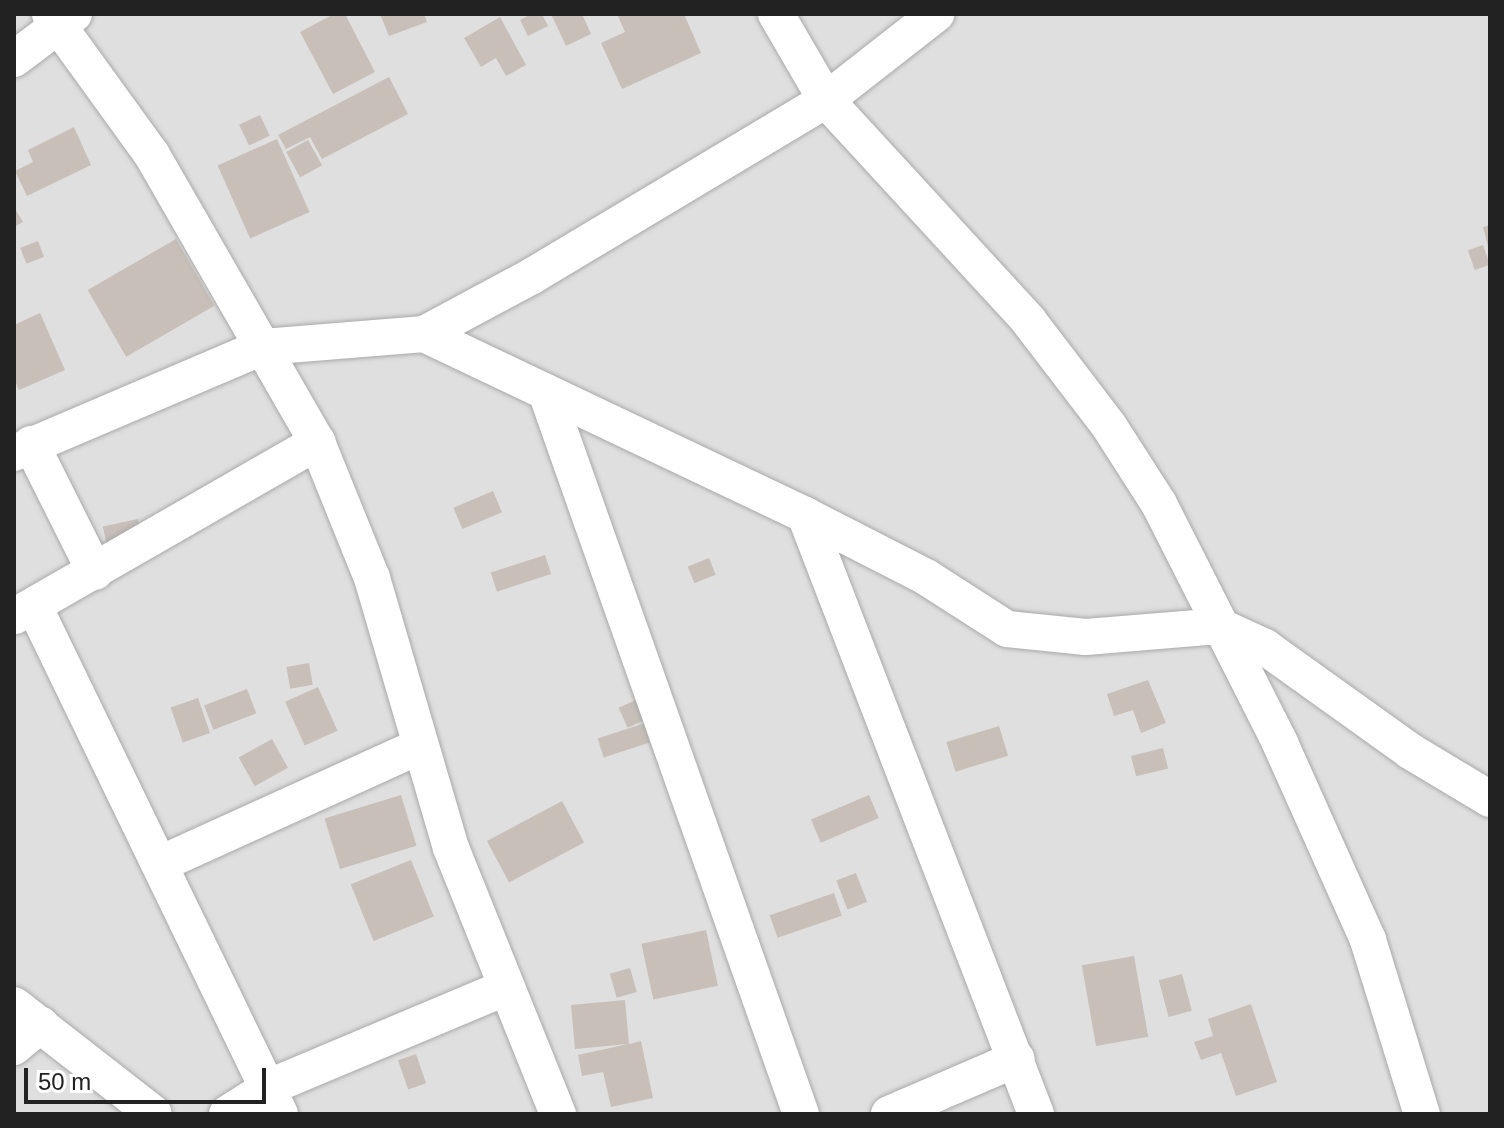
<!DOCTYPE html>
<html>
<head>
<meta charset="utf-8">
<style>
  body { margin:0 }
  #map { position:relative; width:1504px; height:1128px; overflow:hidden; background:#f2efe9; font-family:Arial,sans-serif }
  div>[style] { position:absolute }
  .residential>* { inset:0; background:#e0dfdf; transform-origin:0 0 }
  .building>* { inset:0; background:#c7bfb8; transform-origin:0 0 }
  .roads { filter:drop-shadow(0 0 2px #a9a9a9) drop-shadow(0 0 2px #a9a9a9) }
  .street>* { height:36px; margin:-18px; padding:0 18px; transform-origin:18px; border-radius:18px; background:#fff }
  span { translate:-50% -50%; white-space:nowrap; text-align:center; line-height:1.15; -webkit-text-stroke:6px #fff; paint-order:stroke }
  .frame { position:absolute; inset:0; border:16px solid #222; pointer-events:none }
  .scale { position:absolute; left:24px; top:1068px; width:242px; height:36px; box-sizing:border-box; border:4px solid #222; border-top:0; padding-left:10px; font-size:24px; line-height:28px; white-space:nowrap; color:#222; -webkit-text-stroke:6px #fff; paint-order:stroke }
</style>
</head>
<body>
<div id="map">
  <div class="residential">
    <i style="left:14px;top:14px;width:1476px;height:1100px"></i>
  </div>
  <div class="building">
    <i style="clip-path:polygon(334px 14px,345px 14px,375px 72px,333px 94px,300px 32px)"></i>
    <i style="clip-path:polygon(380px 14px,424px 14px,427px 22px,389px 36px)"></i>
    <i style="clip-path:polygon(531px 14px,542px 14px,548px 26px,528px 36px,520px 20px)"></i>
    <i style="clip-path:polygon(551px 14px,582px 14px,591px 34px,566px 46px)"></i>
    <i style="clip-path:polygon(617px 14px,684px 14px,701px 53px,622px 89px,601px 43px,625px 32px)"></i>
    <i style="clip-path:polygon(500px 17px,526px 65px,506px 76px,496px 58px,481px 67px,464px 38px)"></i>
    <i style="clip-path:polygon(389px 77px,408px 114px,322px 159px,310px 137px,286px 149px,278px 135px)"></i>
    <i style="left:260px;top:115px;width:23px;height:23px;rotate:65deg"></i>
    <i style="clip-path:polygon(74px 127px,91px 165px,27px 196px,15px 171px,33px 162px,28px 150px)"></i>
    <i style="left:277px;top:139px;width:80px;height:65px;rotate:66deg"></i>
    <i style="left:308px;top:140px;width:29px;height:25px;rotate:61deg"></i>
    <i style="clip-path:polygon(14px 207px,23px 222px,14px 227px)"></i>
    <i style="clip-path:polygon(1490px 225px,1490px 250px,1489px 250px,1483px 227px)"></i>
    <i style="left:176px;top:239px;width:77px;height:102px;rotate:60deg"></i>
    <i style="left:38px;top:241px;width:17px;height:19px;rotate:69deg"></i>
    <i style="left:1483px;top:245px;width:21px;height:16px;rotate:71deg"></i>
    <i style="clip-path:polygon(40px 313px,65px 370px,19px 390px,14px 379px,14px 325px)"></i>
    <i style="left:493px;top:491px;width:23px;height:43px;rotate:67deg"></i>
    <i style="left:138px;top:519px;width:19px;height:36px;rotate:78deg"></i>
    <i style="left:545px;top:555px;width:20px;height:57px;rotate:72deg"></i>
    <i style="left:709px;top:558px;width:18px;height:23px;rotate:68deg"></i>
    <i style="left:309px;top:663px;width:22px;height:23px;rotate:80deg"></i>
    <i style="clip-path:polygon(1148px 680px,1166px 723px,1141px 733px,1133px 710px,1114px 716px,1107px 694px)"></i>
    <i style="left:318px;top:687px;width:48px;height:36px;rotate:66deg"></i>
    <i style="left:247px;top:689px;width:26px;height:46px;rotate:69deg"></i>
    <i style="left:198px;top:698px;width:37px;height:29px;rotate:71deg"></i>
    <i style="left:636px;top:700px;width:22px;height:19px;rotate:66deg"></i>
    <i style="left:648px;top:722px;width:20px;height:53px;rotate:72deg"></i>
    <i style="left:999px;top:726px;width:31px;height:55px;rotate:73deg"></i>
    <i style="left:272px;top:739px;width:33px;height:38px;rotate:61deg"></i>
    <i style="left:1163px;top:748px;width:21px;height:33px;rotate:76deg"></i>
    <i style="left:401px;top:795px;width:53px;height:80px;rotate:73deg"></i>
    <i style="left:869px;top:795px;width:25px;height:63px;rotate:67deg"></i>
    <i style="left:562px;top:801px;width:47px;height:85px;rotate:62deg"></i>
    <i style="left:411px;top:860px;width:61px;height:65px;rotate:68deg"></i>
    <i style="left:856px;top:873px;width:31px;height:21px;rotate:69deg"></i>
    <i style="left:834px;top:893px;width:24px;height:68px;rotate:71deg"></i>
    <i style="left:706px;top:930px;width:57px;height:66px;rotate:78deg"></i>
    <i style="left:1134px;top:956px;width:82px;height:53px;rotate:80deg"></i>
    <i style="left:630px;top:968px;width:25px;height:21px;rotate:74deg"></i>
    <i style="left:1182px;top:974px;width:38px;height:24px;rotate:75deg"></i>
    <i style="clip-path:polygon(625px 1000px,629px 1044px,641px 1041px,653px 1098px,611px 1107px,603px 1072px,582px 1076px,578px 1055px,628px 1044px,575px 1049px,571px 1005px)"></i>
    <i style="clip-path:polygon(1251px 1004px,1277px 1082px,1236px 1096px,1221px 1053px,1201px 1060px,1194px 1042px,1213px 1036px,1208px 1019px)"></i>
    <i style="left:416px;top:1054px;width:31px;height:19px;rotate:71deg"></i>
  </div>
  <div class="roads">
    <div class="street">
      <i style="left:50px;top:14px;width:174px;rotate:54.1deg"></i>
      <i style="left:152px;top:155px;width:331px;rotate:60.1deg"></i>
      <i style="left:317px;top:442px;width:147px;rotate:68deg"></i>
      <i style="left:372px;top:578px;width:281px;rotate:73.7deg"></i>
      <i style="left:451px;top:848px;width:287px;rotate:68.1deg"></i>
      <i style="left:776px;top:14px;width:99px;rotate:59.8deg"></i>
      <i style="left:826px;top:100px;width:299px;rotate:47.4deg"></i>
      <i style="left:1028px;top:320px;width:133px;rotate:52.6deg"></i>
      <i style="left:1109px;top:426px;width:93px;rotate:57.3deg"></i>
      <i style="left:1159px;top:504px;width:268px;rotate:63.1deg"></i>
      <i style="left:1280px;top:743px;width:216px;rotate:65.9deg"></i>
      <i style="left:1368px;top:940px;width:182px;rotate:72.8deg"></i>
      <i style="left:14px;top:59px;width:75px;rotate:-36.9deg"></i>
      <i style="left:424px;top:334px;width:422px;rotate:25.4deg"></i>
      <i style="left:805px;top:515px;width:136px;rotate:27.1deg"></i>
      <i style="left:926px;top:577px;width:96px;rotate:32.7deg"></i>
      <i style="left:1007px;top:629px;width:79px;rotate:5.8deg"></i>
      <i style="left:1086px;top:637px;width:133px;rotate:-4.7deg"></i>
      <i style="left:1219px;top:626px;width:51px;rotate:24.5deg"></i>
      <i style="left:1265px;top:647px;width:178px;rotate:35.6deg"></i>
      <i style="left:1410px;top:751px;width:93px;rotate:31deg"></i>
      <i style="left:546px;top:392px;width:766px;rotate:70.55deg"></i>
      <i style="left:31px;top:444px;width:143px;rotate:63.4deg"></i>
      <i style="left:14px;top:453px;width:271px;rotate:-23.1deg"></i>
      <i style="left:263px;top:347px;width:162px;rotate:-4.6deg"></i>
      <i style="left:424px;top:334px;width:123px;rotate:-28.2deg"></i>
      <i style="left:532px;top:276px;width:343px;rotate:-30.9deg"></i>
      <i style="left:826px;top:100px;width:140px;rotate:-38deg"></i>
      <i style="left:805px;top:515px;width:642px;rotate:68.91deg"></i>
      <i style="left:34px;top:606px;width:564px;rotate:64.16deg"></i>
      <i style="left:15px;top:616px;width:349px;rotate:-29.9deg"></i>
      <i style="left:160px;top:864px;width:286px;rotate:-24.4deg"></i>
      <i style="left:14px;top:1005px;width:177px;rotate:37.9deg"></i>
      <i style="left:14px;top:1047px;width:35px;rotate:-40deg"></i>
      <i style="left:227px;top:1114px;width:50px;rotate:-32.7deg"></i>
      <i style="left:269px;top:1087px;width:258px;rotate:-22.8deg"></i>
      <i style="left:889px;top:1114px;width:139px;rotate:-23.3deg"></i>
    </div>
  </div>
  <div class="frame"></div>
  <div class="scale">50 m</div>
</div>
</body>
</html>
